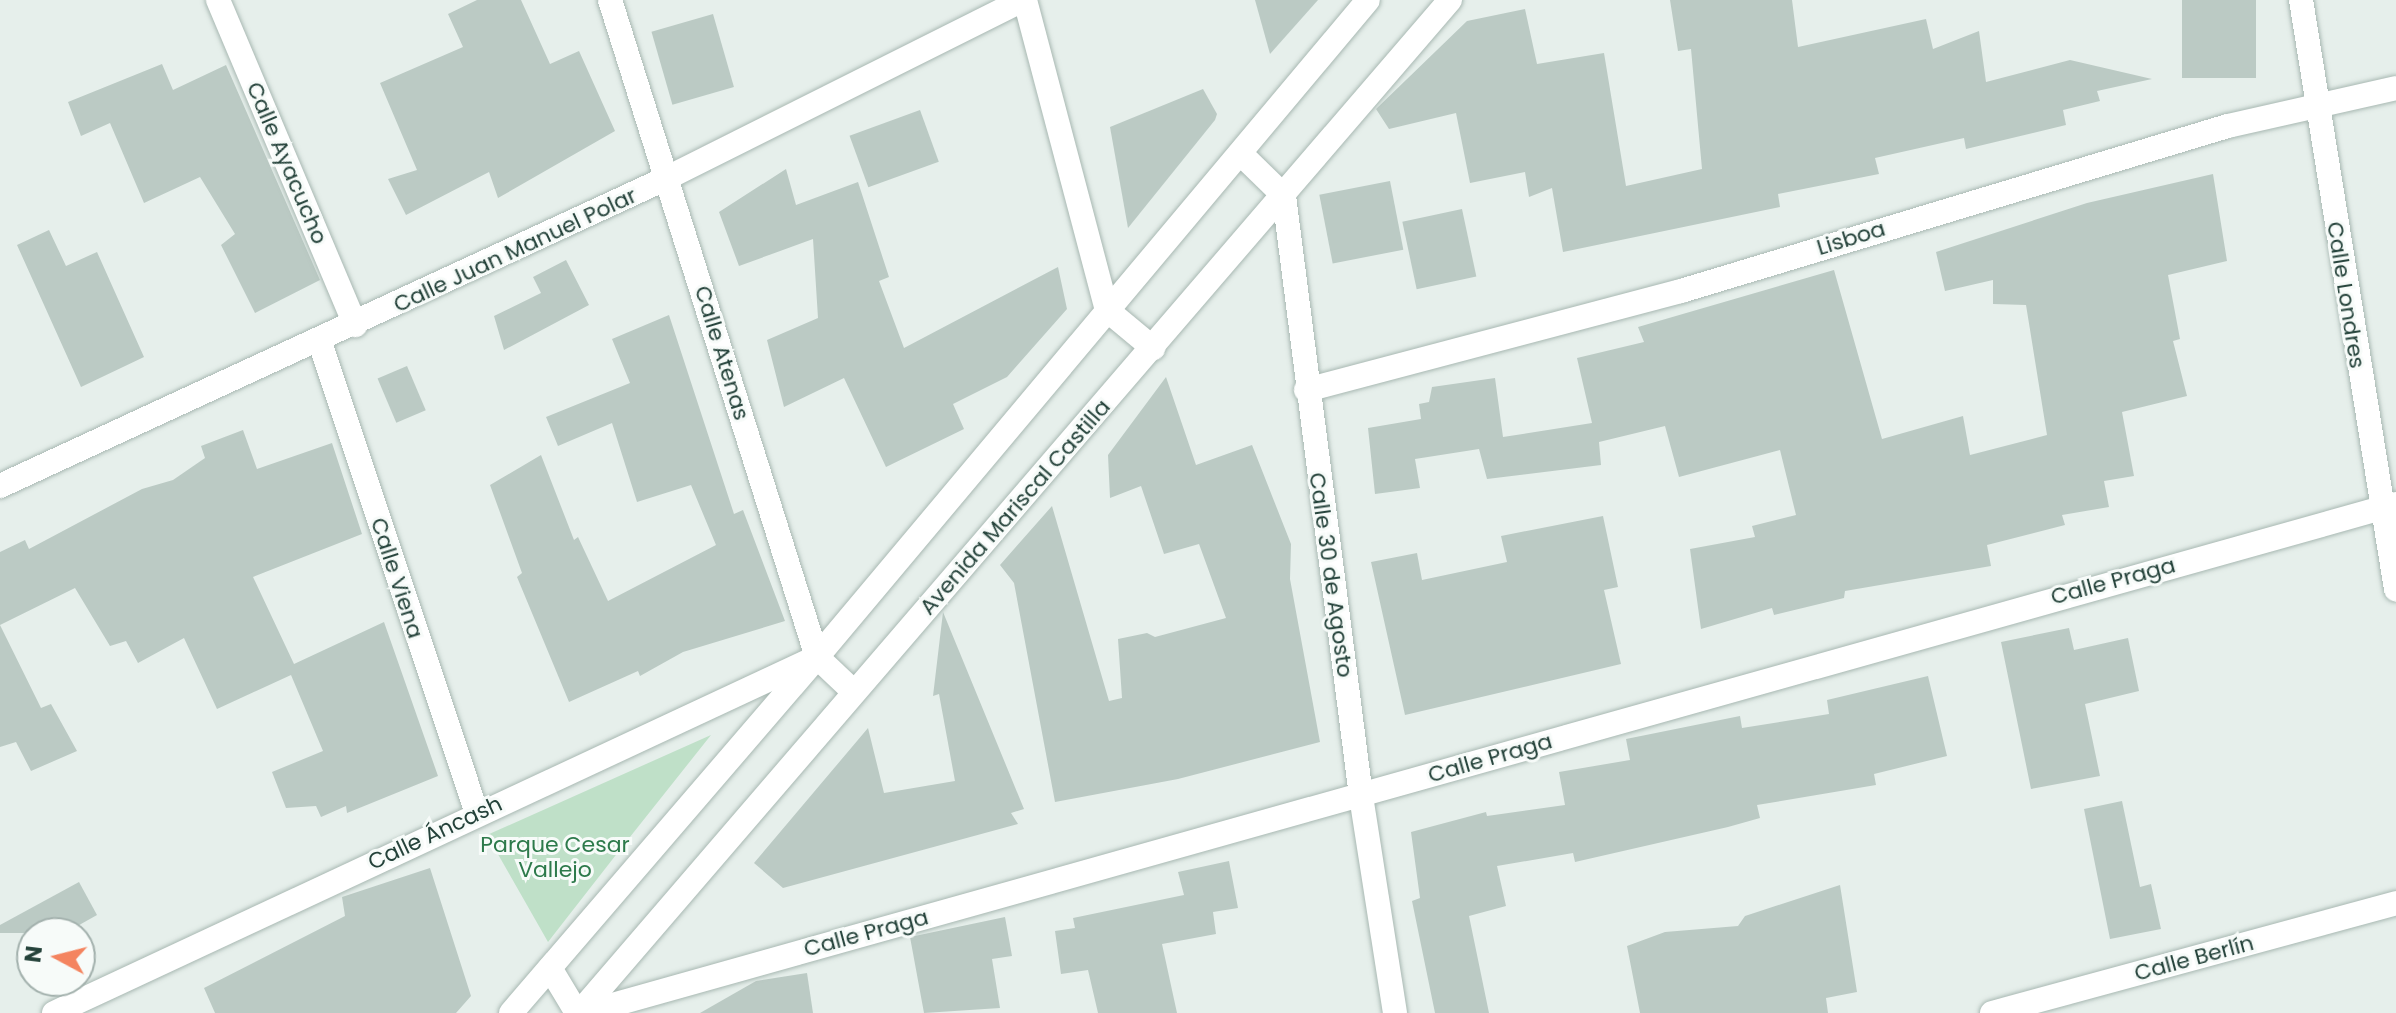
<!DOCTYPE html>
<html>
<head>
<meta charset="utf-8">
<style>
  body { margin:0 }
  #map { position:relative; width:2396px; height:1013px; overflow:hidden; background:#e6efeb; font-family:Poppins,sans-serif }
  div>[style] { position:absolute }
  .green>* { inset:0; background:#bfe0c8 }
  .building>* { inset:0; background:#bbcac4; transform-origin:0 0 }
  .roads { filter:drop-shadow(0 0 2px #a8b8b2) drop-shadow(0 0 2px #a8b8b2) }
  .street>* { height:24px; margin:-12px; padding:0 12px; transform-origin:12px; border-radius:12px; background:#fff }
  .secondary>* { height:24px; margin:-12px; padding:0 12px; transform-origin:12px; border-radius:12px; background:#fff }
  span { translate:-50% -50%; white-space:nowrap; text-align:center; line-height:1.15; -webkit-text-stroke:6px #f7fbf9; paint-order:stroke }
  .street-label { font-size:22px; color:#24423a }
  .park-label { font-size:22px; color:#2d7a4b }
  .north { position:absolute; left:16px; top:917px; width:80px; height:80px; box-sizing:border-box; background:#f7fbf9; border:2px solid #a3b1ad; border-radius:50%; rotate:277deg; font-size:22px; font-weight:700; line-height:32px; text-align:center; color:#24423a }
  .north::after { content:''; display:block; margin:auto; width:28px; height:36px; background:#f4845f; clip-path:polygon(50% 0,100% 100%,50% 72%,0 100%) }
</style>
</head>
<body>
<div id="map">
  <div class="green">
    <i style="clip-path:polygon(711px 735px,626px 842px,548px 942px,487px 835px)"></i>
  </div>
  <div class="building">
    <i style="clip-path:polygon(477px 0,521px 0,550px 64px,579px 51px,615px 131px,498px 198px,489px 172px,406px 215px,388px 179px,417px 170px,380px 83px,463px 47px,448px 14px)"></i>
    <i style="clip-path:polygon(1255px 0,1318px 0,1270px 54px)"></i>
    <i style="clip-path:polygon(1670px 0,1792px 0,1798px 47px,1926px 19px,1933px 49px,1979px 31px,1986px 82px,2070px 60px,2152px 79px,2097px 91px,2100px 101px,2063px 110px,2066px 125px,1966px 149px,1964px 138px,1875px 158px,1879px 174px,1778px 194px,1780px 207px,1563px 252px,1552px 188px,1529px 197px,1525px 172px,1470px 183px,1456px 113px,1389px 129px,1376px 109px,1467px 21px,1525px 9px,1537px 64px,1604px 53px,1626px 186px,1702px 169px,1691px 49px,1678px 51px)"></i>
    <i style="left:2182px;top:0;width:74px;height:78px"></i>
    <i style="left:713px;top:14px;width:76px;height:64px;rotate:74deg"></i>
    <i style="clip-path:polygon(162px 64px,173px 90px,226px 65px,320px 280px,255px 313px,221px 245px,235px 234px,200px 177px,144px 203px,110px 123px,81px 136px,68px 102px)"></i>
    <i style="clip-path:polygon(1203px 89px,1217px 114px,1215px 120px,1128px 228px,1110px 127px)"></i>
    <i style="left:920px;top:110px;width:55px;height:75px;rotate:70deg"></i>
    <i style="clip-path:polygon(786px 169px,796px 205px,858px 182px,889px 277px,879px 281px,904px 348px,1058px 267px,1067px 309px,1007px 377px,953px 404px,964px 429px,886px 467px,844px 378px,784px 407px,767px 340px,818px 318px,813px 239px,739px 266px,719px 212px)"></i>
    <i style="clip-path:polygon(2213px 174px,2227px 261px,2168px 275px,2180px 339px,2173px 341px,2187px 396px,2122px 412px,2134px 476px,2104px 481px,2109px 507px,2062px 515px,2065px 525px,1987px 545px,1991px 566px,1845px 591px,1844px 598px,1774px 615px,1772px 608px,1701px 629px,1690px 549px,1755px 537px,1752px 526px,1796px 515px,1780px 450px,1679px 477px,1665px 426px,1599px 442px,1601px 465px,1487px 479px,1479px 449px,1415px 459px,1420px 488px,1375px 494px,1368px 428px,1421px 419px,1419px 404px,1429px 402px,1432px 387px,1495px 378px,1503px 437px,1592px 423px,1577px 358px,1644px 342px,1638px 327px,1834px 270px,1882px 439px,1963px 416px,1970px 455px,2047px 435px,2026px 305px,1993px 304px,1993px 280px,1945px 291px,1936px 252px,2087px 203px)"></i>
    <i style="left:1390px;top:181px;width:70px;height:72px;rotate:79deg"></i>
    <i style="left:1462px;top:209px;width:69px;height:61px;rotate:78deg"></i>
    <i style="clip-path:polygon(49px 230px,66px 266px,97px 252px,144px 357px,81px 387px,17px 245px)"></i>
    <i style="clip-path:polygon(566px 260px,589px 305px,504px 350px,494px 316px,541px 293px,533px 277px)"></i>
    <i style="clip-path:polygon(669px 315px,734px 514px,743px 510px,785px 621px,683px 652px,640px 676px,638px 671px,569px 702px,517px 577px,522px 573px,490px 485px,541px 455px,574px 540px,578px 537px,608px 601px,716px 545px,691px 485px,637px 502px,612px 423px,558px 446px,546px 417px,630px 383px,612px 339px)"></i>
    <i style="left:407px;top:366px;width:48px;height:32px;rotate:67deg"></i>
    <i style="clip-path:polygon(1166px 377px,1196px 465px,1252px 445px,1291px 544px,1290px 579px,1320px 742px,1178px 779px,1055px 802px,1014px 583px,1000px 565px,1052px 506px,1109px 701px,1122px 698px,1118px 639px,1147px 633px,1155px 637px,1226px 618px,1199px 544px,1164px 554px,1141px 486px,1110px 498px,1108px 455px)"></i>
    <i style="clip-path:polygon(243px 430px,257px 469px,332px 443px,362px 534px,253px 577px,294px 664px,384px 622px,438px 776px,347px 813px,346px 806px,321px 817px,316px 806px,286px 808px,272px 772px,323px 751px,291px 675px,217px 709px,184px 638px,138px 663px,126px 641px,110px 646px,75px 588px,0 625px,0 552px,25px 540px,29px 549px,142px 489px,173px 480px,205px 458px,201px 446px)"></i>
    <i style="clip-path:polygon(1603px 516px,1618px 587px,1604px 590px,1621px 664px,1405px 715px,1371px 562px,1417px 553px,1422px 580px,1507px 562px,1501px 536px)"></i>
    <i style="clip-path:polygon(943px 612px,1024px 809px,1011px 813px,1018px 824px,783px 888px,754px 863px,868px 728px,884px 793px,955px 781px,939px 694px,933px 696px)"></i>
    <i style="clip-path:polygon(0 625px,41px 708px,51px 704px,77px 751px,31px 771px,16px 742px,0 747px)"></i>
    <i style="clip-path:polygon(2069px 628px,2074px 650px,2128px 638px,2139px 691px,2085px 704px,2100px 776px,2031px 789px,2001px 642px)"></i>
    <i style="clip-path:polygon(1928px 676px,1947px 756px,1874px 774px,1876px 785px,1757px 805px,1760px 818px,1728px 827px,1575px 862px,1573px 853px,1497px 866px,1506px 906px,1469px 916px,1489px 1013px,1435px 1013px,1412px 901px,1420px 898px,1411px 832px,1486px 812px,1487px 816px,1565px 805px,1559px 772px,1630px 760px,1626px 739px,1740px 716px,1742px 728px,1829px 714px,1827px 700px)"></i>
    <i style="clip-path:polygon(2122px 801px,2140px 887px,2151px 884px,2161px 929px,2110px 939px,2084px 809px)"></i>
    <i style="clip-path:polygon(1229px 861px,1238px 908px,1213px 912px,1216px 934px,1162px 944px,1177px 1013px,1098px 1013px,1088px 970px,1061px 974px,1055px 931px,1075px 928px,1073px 918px,1184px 895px,1178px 872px)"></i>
    <i style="clip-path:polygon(430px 868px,471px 996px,456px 1013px,215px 1013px,204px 988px,345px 916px,342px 897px)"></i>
    <i style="clip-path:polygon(79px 882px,97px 915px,65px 933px,0 933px,0 925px)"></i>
    <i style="clip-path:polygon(1840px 885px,1857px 992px,1826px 998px,1828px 1013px,1640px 1013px,1627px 946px,1665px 932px,1738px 926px,1745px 916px)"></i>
    <i style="clip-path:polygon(1005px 917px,1012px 956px,992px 959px,1000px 1008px,924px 1013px,910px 937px)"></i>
    <i style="clip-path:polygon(807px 973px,813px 1013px,700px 1013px,756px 981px)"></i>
  </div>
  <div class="roads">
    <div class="street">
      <i style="left:218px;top:0;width:353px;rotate:67.1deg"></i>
      <i style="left:610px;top:0;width:689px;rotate:72.51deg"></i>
      <i style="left:817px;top:657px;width:51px;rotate:43.4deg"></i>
      <i style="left:1025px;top:0;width:321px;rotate:75.2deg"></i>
      <i style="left:1107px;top:310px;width:60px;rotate:39.6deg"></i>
      <i style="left:2301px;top:0;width:597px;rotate:80.84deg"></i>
      <i style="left:1241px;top:154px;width:60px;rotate:44.3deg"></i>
      <i style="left:1284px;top:196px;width:605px;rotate:82.69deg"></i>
      <i style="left:1361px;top:796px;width:220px;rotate:81.1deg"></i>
      <i style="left:320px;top:342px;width:496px;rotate:71.6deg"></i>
      <i style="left:1306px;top:390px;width:388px;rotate:-14.8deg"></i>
      <i style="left:1681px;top:291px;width:571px;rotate:-16.79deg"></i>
      <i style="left:2228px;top:126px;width:172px;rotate:-12.7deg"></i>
      <i style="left:550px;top:968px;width:52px;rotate:59deg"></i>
      <i style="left:54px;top:1013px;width:842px;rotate:-25.01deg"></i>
      <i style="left:584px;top:1013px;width:1882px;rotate:-15.69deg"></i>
      <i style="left:1992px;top:1013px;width:419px;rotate:-15.2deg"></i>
    </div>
    <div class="secondary">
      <i style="left:0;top:486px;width:735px;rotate:-24.79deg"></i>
      <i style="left:667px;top:178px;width:398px;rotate:-26.6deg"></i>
      <i style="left:511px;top:1013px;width:469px;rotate:-49.3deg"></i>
      <i style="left:817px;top:657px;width:857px;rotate:-50.01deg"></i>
      <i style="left:579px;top:1013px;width:1336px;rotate:-49.31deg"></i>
    </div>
  </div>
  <div class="street-label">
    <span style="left:287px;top:163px;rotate:67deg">Calle Ayacucho</span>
    <span style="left:1851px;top:238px;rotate:-17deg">Lisboa</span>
    <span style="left:515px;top:250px;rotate:-25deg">Calle Juan Manuel Polar</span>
    <span style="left:2346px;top:295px;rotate:81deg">Calle Londres</span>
    <span style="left:722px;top:353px;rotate:73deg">Calle Atenas</span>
    <span style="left:1015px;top:507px;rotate:-49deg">Avenida Mariscal Castilla</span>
    <span style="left:1331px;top:575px;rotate:82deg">Calle 30 de Agosto</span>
    <span style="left:397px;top:578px;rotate:72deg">Calle Viena</span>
    <span style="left:2113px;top:581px;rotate:-15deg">Calle Praga</span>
    <span style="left:1490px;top:758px;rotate:-16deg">Calle Praga</span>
    <span style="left:435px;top:833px;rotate:-25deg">Calle Áncash</span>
    <span style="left:866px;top:933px;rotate:-15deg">Calle Praga</span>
    <span style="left:2194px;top:958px;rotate:-15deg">Calle Berlín</span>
  </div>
  <div class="park-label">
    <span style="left:555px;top:857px">Parque Cesar<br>Vallejo</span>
  </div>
  <div class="north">N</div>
</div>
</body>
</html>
